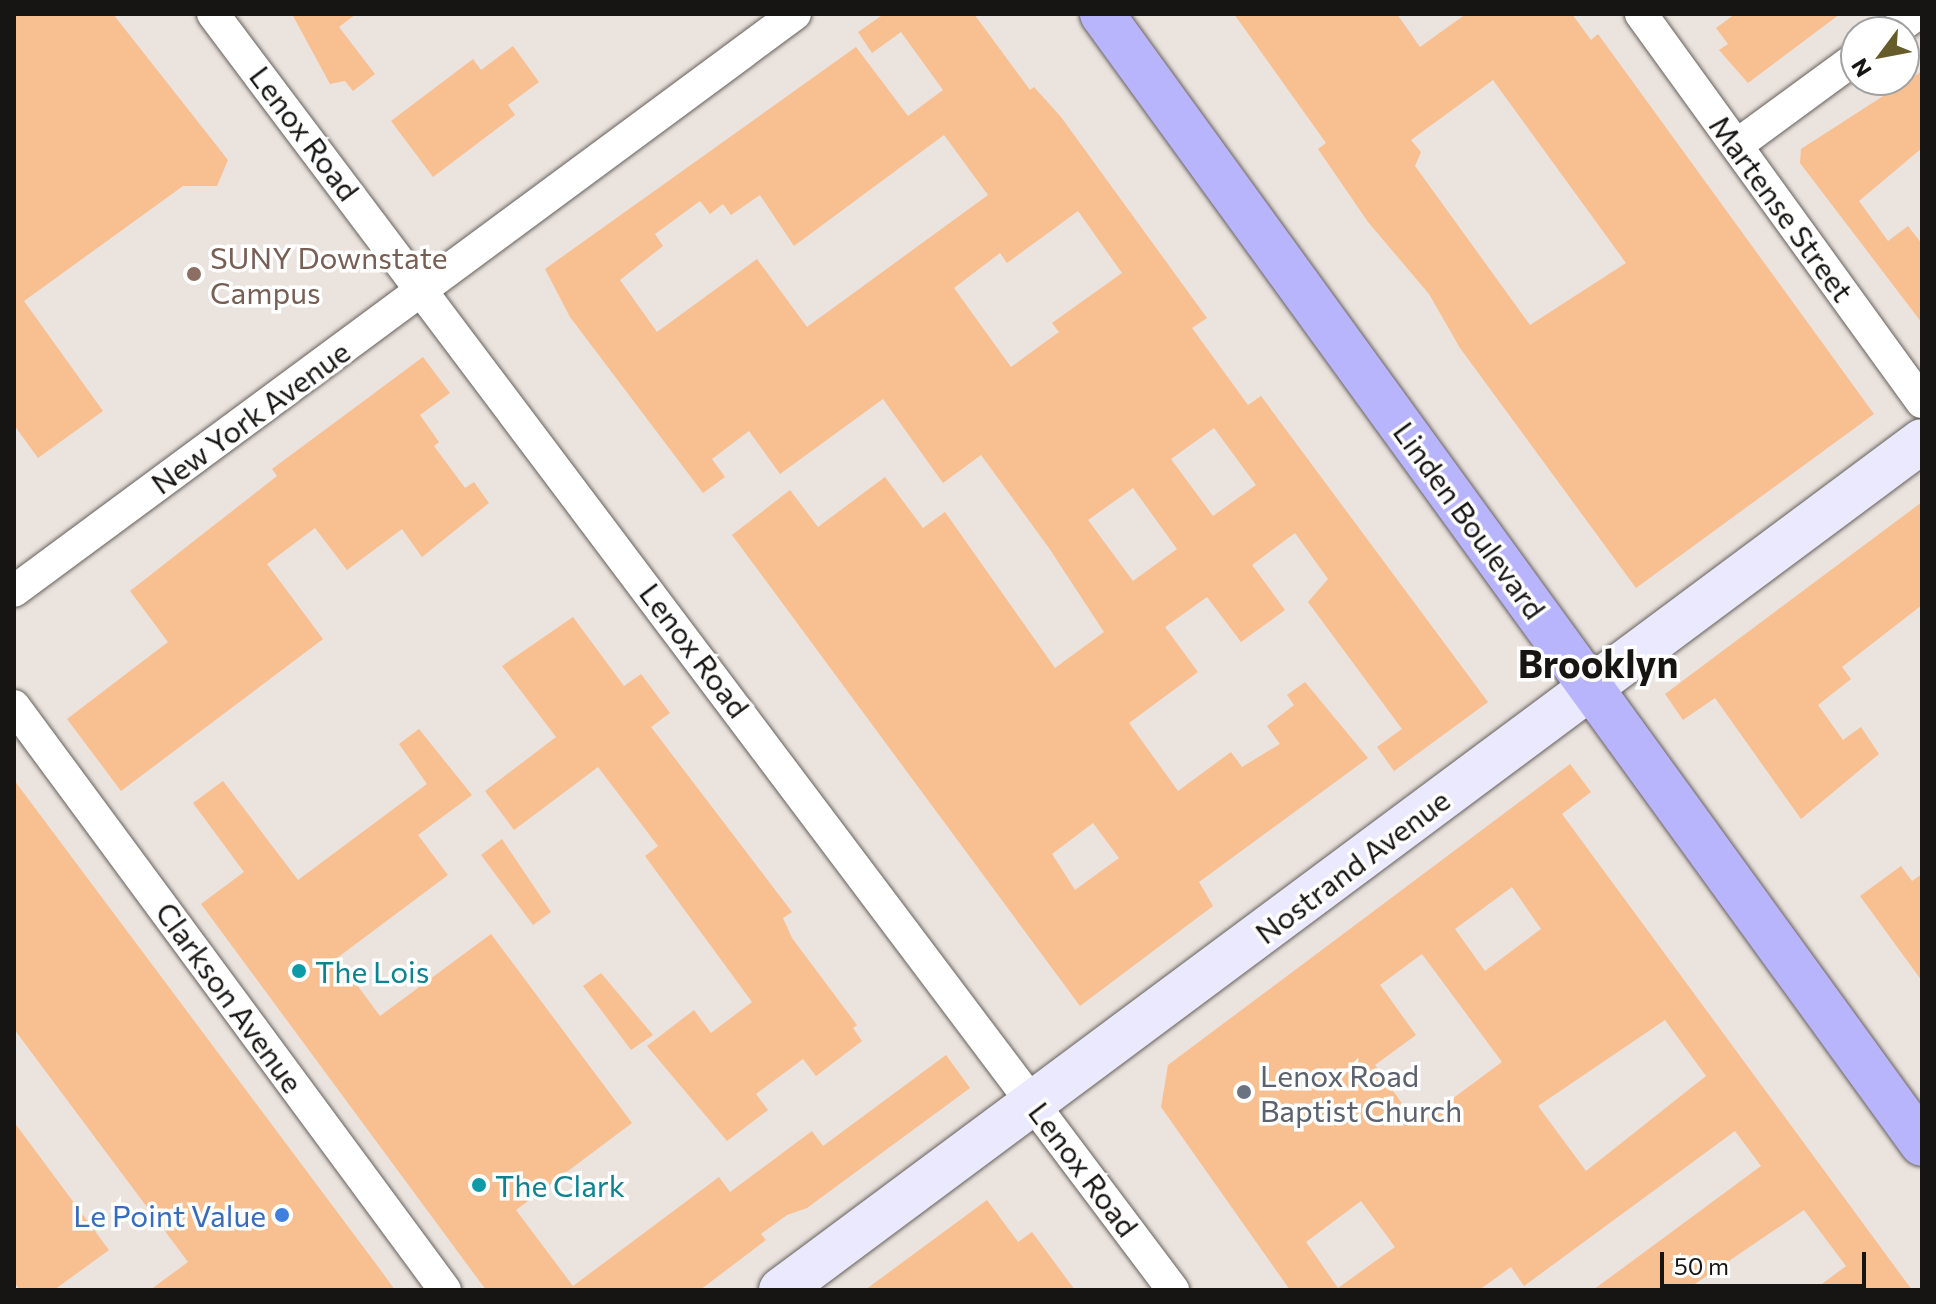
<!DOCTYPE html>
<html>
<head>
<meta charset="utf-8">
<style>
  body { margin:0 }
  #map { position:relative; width:1936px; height:1304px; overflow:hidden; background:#eae3de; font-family:Commissioner,sans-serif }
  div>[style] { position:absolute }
  .building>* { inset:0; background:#f8bf91 }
  .roads { filter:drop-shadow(0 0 2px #66605c) drop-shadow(0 0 2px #66605c) }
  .street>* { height:32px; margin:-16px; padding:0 16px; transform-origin:16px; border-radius:16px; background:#fff }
  .secondary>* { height:44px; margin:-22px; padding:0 22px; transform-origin:22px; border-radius:22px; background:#eae9fe }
  .highway>* { height:44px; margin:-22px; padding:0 22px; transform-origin:22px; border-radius:22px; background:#b9b5fc }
  .dots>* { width:22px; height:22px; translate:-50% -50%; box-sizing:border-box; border:4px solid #fff; border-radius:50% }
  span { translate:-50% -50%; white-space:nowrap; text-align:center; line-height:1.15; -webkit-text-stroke:7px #fff; paint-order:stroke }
  .street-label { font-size:30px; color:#171513 }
  .education-label { font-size:30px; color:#785e54 }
  .left { translate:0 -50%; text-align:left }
  .culture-label { font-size:30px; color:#0d838f }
  .worship-label { font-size:30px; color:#5b616d }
  .shop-label { font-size:30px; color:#366cbe }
  .right { translate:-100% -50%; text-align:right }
  .district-label { font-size:38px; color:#171513; font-weight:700 }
  .frame { position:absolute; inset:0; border:16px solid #171513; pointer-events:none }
  .north { position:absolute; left:1840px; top:16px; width:80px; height:80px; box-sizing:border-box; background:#fff; border:2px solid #a2a1a1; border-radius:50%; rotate:238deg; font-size:22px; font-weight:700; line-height:32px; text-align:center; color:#171513 }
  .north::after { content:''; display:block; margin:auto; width:28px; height:36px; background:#665c29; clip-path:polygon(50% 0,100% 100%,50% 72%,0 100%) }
  .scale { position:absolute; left:1660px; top:1252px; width:206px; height:36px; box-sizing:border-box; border:4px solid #171513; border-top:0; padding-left:10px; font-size:24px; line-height:28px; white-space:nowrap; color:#171513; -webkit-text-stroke:6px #fff; paint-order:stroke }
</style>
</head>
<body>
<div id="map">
  <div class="building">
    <i style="clip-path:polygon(14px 14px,113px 14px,228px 160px,217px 186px,183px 186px,24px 301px,103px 411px,38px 458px,14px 425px)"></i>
    <i style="clip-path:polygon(292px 14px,356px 14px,339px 27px,375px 74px,353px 91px,345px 81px,330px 84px)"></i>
    <i style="clip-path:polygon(evenodd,884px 14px,974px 14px,1030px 90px,1034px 87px,1061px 117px,1207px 318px,1192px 328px,1248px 405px,1261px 396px,1488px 702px,1394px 771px,1377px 747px,1402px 729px,1308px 602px,1328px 579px,1295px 533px,1252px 565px,1285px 610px,1241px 642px,1207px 597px,1165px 627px,1198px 672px,1129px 723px,1178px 791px,1231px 752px,1242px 767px,1280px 744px,1267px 726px,1294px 705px,1287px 695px,1305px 682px,1368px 758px,1199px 882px,1213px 906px,1080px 1006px,732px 535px,790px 490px,818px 527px,885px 477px,923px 528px,945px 512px,1055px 668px,1104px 632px,1049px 548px,981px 455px,943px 483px,883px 399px,780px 474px,749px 431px,712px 459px,725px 477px,703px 493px,570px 317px,545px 269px,856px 47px,908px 116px,943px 90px,901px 32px,872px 53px,858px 32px,884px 14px,944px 135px,988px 195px,807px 327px,757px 259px,657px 332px,620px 280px,663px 246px,655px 234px,700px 201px,710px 214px,723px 204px,731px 215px,760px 195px,794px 246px,944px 135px,884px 14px,1078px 211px,1122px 273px,1052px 323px,1059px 332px,1011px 367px,954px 288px,1000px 253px,1007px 263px,1078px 211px,884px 14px,1214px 428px,1256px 485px,1213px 516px,1171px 459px,1214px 428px,884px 14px,1133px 488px,1177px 549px,1133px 581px,1088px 520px,1133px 488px,884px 14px,1093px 823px,1119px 858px,1075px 890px,1052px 854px,1093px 823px)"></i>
    <i style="clip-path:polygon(evenodd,1234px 14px,1397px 14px,1420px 47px,1466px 14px,1572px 14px,1591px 40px,1598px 34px,1874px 414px,1636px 588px,1460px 348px,1429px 294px,1368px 222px,1318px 149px,1326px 143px,1234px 14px,1493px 80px,1626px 263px,1530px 325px,1415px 166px,1421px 152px,1411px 140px,1493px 80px)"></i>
    <i style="clip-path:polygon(1735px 14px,1840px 14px,1748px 83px,1719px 50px,1728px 44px,1716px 28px)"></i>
    <i style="clip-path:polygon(513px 46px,539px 82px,508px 105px,515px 115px,433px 177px,391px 121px,473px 59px,481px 70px)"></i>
    <i style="clip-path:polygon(1922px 71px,1922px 148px,1859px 201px,1888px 241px,1908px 226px,1922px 244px,1922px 323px,1800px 163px,1801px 149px)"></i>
    <i style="clip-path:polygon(423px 357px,450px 393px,420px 415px,439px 442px,434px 446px,465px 488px,474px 482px,489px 503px,422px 557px,402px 529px,347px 570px,315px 528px,267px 564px,323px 639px,121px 791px,67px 719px,168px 642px,130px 591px,277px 476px,272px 469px)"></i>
    <i style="clip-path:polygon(1922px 502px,1922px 605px,1842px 667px,1851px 679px,1818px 705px,1843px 740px,1861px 727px,1879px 754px,1801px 819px,1715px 698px,1683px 720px,1665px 694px)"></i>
    <i style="clip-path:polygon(573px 617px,624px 686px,641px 674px,670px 713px,651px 727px,792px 912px,783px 918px,792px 938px,857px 1025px,853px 1028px,862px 1041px,816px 1076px,803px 1059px,756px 1094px,768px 1110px,727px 1141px,647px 1046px,694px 1010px,711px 1033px,752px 1002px,645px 856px,658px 846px,598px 767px,514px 830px,485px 791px,556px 737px,502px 666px)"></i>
    <i style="clip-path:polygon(419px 729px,472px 795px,418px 835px,448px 875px,337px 958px,380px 1016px,491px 934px,632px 1123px,516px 1210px,573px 1286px,719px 1177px,730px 1192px,812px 1131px,823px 1146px,946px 1055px,970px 1088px,807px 1208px,787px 1215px,761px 1234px,766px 1240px,700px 1290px,486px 1290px,201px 904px,244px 872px,193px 803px,223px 781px,298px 880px,427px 784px,399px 744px)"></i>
    <i style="clip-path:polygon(evenodd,1570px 764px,1591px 792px,1562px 814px,1912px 1290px,1814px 1290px,1846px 1266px,1804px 1210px,1686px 1290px,1593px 1290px,1761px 1166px,1735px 1131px,1524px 1286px,1511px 1267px,1479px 1290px,1290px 1290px,1161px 1107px,1168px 1065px,1570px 764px,1512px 887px,1541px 929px,1485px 971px,1455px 929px,1512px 887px,1570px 764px,1422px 954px,1502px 1062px,1417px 1125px,1375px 1065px,1416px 1035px,1380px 985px,1422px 954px,1570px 764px,1665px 1020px,1706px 1076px,1586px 1171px,1538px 1106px,1665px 1020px,1570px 764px,1361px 1201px,1395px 1247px,1338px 1288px,1306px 1242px,1361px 1201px)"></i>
    <i style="clip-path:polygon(14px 780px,382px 1272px,395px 1290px,150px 1290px,188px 1262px,14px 1029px)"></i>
    <i style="clip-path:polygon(502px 839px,551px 912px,533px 925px,481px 855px)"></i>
    <i style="clip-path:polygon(1901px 866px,1912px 881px,1922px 874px,1922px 981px,1860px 896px)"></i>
    <i style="clip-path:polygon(601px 973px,653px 1035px,631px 1050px,583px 986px)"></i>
    <i style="clip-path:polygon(14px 1122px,109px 1250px,54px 1290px,20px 1290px,14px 1282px)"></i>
    <i style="clip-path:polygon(987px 1200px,1018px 1242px,1032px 1232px,1075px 1290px,865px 1290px)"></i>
  </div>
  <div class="roads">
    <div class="street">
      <i style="left:213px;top:14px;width:1597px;rotate:53.04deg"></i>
      <i style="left:1641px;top:14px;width:479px;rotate:54.1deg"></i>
      <i style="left:1892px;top:32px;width:31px;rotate:-36deg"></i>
      <i style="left:1737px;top:145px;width:147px;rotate:-36.2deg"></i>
      <i style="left:14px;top:591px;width:971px;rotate:-36.46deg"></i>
      <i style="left:14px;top:706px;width:726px;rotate:53.57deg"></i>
    </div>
    <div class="secondary">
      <i style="left:781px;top:1290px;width:1422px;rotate:-36.65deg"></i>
    </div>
    <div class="highway">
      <i style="left:1102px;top:14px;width:1396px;rotate:54.03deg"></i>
    </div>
  </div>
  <div class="dots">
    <i style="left:194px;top:274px;background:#8d6e63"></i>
    <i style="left:299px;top:971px;background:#0f9aa8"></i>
    <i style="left:1244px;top:1092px;background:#6b7280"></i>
    <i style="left:479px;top:1185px;background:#0f9aa8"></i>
    <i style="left:282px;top:1215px;background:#3f7fe0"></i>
  </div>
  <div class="street-label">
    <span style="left:305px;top:133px;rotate:53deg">Lenox Road</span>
    <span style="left:1782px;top:208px;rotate:54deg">Martense Street</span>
    <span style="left:250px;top:417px;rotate:-36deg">New York Avenue</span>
    <span style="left:1470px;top:520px;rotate:54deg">Linden Boulevard</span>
    <span style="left:695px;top:650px;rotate:53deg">Lenox Road</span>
    <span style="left:1352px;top:866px;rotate:-37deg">Nostrand Avenue</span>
    <span style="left:230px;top:997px;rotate:54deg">Clarkson Avenue</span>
    <span style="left:1084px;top:1169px;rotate:53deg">Lenox Road</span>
  </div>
  <div class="education-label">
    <span class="left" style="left:210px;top:274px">SUNY Downstate<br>Campus</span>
  </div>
  <div class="culture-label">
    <span class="left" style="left:315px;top:971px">The Lois</span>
    <span class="left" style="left:495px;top:1185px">The Clark</span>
  </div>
  <div class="worship-label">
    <span class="left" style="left:1260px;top:1092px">Lenox Road<br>Baptist Church</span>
  </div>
  <div class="shop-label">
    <span class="right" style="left:266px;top:1215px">Le Point Value</span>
  </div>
  <div class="district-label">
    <span style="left:1598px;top:663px">Brooklyn</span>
  </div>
  <div class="frame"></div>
  <div class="north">N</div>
  <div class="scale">50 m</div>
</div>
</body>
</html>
